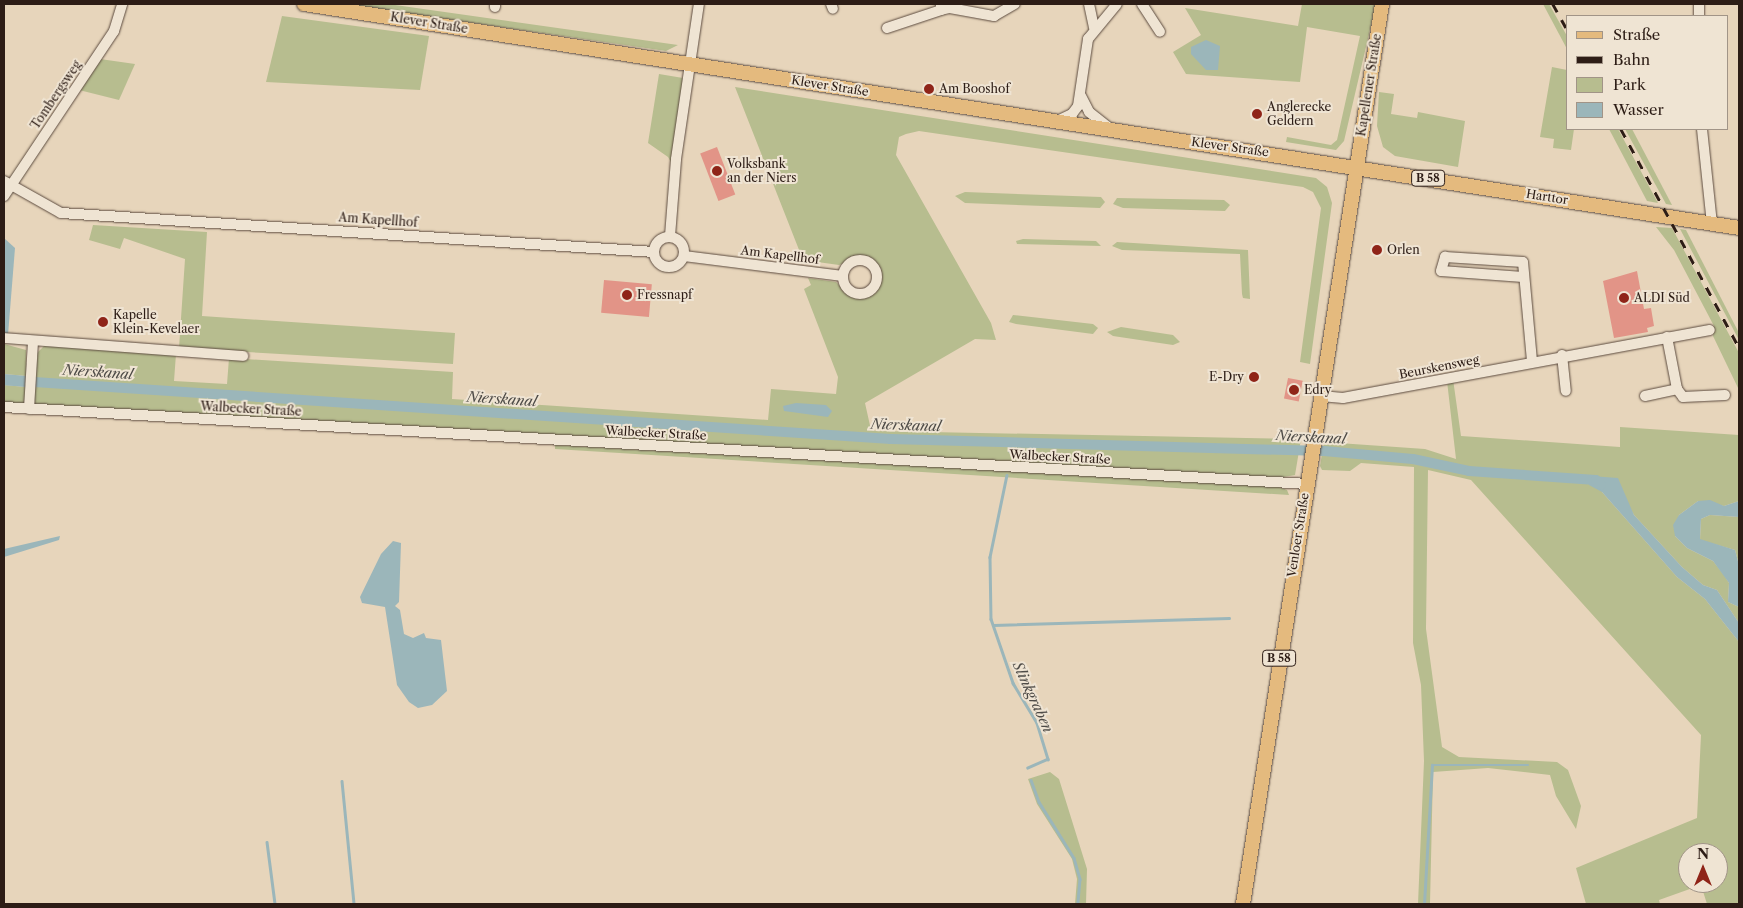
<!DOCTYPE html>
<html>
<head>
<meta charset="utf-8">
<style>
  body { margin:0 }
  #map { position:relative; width:1743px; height:908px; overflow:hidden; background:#e7d5bb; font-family:"Libre Caslon Text",serif }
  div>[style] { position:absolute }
  .green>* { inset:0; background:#b7bd8f; transform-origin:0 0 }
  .water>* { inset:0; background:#9bb6ba; transform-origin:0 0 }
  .stream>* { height:2.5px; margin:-1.25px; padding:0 1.25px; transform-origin:1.25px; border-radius:1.25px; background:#9bb6ba }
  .canal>* { height:10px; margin:-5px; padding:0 5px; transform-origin:5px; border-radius:5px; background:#9bb6ba }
  .building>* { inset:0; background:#e29487; transform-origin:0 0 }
  .roads { filter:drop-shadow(0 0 1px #5c4b3f) drop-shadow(0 0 1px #5c4b3f) }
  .minor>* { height:10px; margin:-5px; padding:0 5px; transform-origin:5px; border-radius:5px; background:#efe4d3 }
  .minor>.ring { margin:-5px; padding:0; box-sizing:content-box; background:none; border:10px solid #efe4d3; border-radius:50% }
  .major>* { height:14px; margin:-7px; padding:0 7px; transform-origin:7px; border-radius:7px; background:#e4ba7e }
  .rail>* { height:2.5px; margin-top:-1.25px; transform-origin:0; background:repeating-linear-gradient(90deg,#2d1d16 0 9px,transparent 0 18px) }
  .dots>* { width:14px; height:14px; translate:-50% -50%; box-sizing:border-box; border:2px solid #efe4d3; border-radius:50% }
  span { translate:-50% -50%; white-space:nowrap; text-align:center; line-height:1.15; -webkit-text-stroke:4px #efe4d3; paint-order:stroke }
  .shield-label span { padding:1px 4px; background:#efe4d3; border:1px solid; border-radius:4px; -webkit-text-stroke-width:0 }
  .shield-label { font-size:11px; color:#2d1d16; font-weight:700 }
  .street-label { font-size:12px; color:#2d1d16 }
  .poi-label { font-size:12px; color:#2d1d16 }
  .left { translate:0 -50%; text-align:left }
  .right { translate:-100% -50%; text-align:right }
  .water-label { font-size:14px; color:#4e4b47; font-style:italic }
  .frame { position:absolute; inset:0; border:5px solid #2d1d16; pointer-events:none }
  .legend { position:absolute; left:1566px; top:15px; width:162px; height:115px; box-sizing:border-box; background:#efe4d3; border:1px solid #a19487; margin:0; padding:6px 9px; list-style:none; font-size:15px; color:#2d1d16 }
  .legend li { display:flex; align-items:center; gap:10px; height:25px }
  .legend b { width:25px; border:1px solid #a19487 }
  .north { position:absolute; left:1678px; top:843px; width:50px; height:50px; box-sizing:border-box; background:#efe4d3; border:1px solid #a19487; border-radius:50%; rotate:0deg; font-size:14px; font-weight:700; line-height:20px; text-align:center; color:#2d1d16 }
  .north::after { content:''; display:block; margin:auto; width:18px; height:22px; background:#8f2418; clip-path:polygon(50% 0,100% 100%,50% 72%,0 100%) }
</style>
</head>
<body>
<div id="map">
  <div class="green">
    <i style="clip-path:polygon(344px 4px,388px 4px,678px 45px,666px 51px)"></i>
    <i style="clip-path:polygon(1302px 4px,1376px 4px,1344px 141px,1336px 150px,1286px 142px,1287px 137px,1331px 145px,1337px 140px,1360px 36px,1307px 27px,1300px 82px,1186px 74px,1173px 52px,1201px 35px,1185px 8px,1298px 26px)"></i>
    <i style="clip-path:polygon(1543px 4px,1549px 4px,1567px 36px,1567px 49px)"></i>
    <i style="clip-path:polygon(282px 16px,429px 36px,420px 90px,266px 82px)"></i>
    <i style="clip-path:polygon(100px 59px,135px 64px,119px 100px,79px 90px)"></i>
    <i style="clip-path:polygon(1552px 67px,1567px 70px,1567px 129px,1574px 129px,1571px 150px,1553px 148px,1554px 139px,1540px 137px)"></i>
    <i style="clip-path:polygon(659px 74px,689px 79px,675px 169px,668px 157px,648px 143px)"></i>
    <i style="clip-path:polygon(735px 87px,1316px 178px,1327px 187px,1332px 203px,1310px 364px,1300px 362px,1321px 208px,1313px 192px,1303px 187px,919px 131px,906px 134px,899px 137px,896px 155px,991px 323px,996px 340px,975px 339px,865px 403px,871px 430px,877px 431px,1301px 439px,1295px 475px,1278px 478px,32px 404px,35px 355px,45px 345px,176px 354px,174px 381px,227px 384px,229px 358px,453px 372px,452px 399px,768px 420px,771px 389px,836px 394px,838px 377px,804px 289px,811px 285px,808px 278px,836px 282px,851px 296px,864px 298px,878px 288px,880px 270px,873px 260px,862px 255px,839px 265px,803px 260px)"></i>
    <i style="clip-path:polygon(1379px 92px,1394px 94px,1391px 114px,1417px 118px,1418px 112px,1465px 121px,1458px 167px,1395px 156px,1383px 147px,1377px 126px)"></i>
    <i style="clip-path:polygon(1609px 129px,1618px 129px,1658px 203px,1647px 201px)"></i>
    <i style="clip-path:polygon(1625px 129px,1632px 129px,1672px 205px,1666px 204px)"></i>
    <i style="clip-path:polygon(965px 192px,1101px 197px,1105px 202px,1100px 208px,965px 203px,955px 196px)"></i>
    <i style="clip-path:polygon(1117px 198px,1224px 200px,1230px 205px,1225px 211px,1123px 208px,1113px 204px)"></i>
    <i style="clip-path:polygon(93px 225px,207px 232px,202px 316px,455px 333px,453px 364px,179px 348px,185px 259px,124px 238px,120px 249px,89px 240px)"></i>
    <i style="clip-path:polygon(1656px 227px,1672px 228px,1739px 353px,1739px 390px,1713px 336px,1714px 326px,1674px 250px)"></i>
    <i style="clip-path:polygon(1680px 229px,1686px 230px,1739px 333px,1739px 340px)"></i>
    <i style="clip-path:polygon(1023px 239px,1096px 241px,1101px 246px,1017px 244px,1016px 241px)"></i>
    <i style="clip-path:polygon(1117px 242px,1248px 250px,1250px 299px,1243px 298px,1242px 294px,1240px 254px,1122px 250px,1112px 246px)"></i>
    <i style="clip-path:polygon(1013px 315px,1093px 324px,1098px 328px,1093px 334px,1016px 324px,1009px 322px)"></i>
    <i style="clip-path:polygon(1121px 327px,1173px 335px,1180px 342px,1173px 345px,1113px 336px,1107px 332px)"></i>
    <i style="clip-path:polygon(4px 344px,26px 350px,27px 376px,4px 374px)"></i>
    <i style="clip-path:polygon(evenodd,1453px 379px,1461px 436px,1620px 447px,1620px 427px,1739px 435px,1739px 501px,1724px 506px,1698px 501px,1679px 515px,1675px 536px,1687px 548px,1713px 561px,1724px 575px,1729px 583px,1728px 602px,1739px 607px,1739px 623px,1717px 590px,1703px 585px,1682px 567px,1634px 515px,1619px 488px,1602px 492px,1677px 577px,1705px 599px,1739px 642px,1739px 904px,1707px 904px,1701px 885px,1659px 900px,1660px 904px,1586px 904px,1576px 868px,1697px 818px,1701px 735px,1471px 480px,1428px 470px,1426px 629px,1442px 747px,1459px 757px,1557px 762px,1568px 770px,1581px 806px,1576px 829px,1556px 796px,1550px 775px,1488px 768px,1433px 772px,1430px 904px,1418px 904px,1424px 761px,1421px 685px,1413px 643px,1414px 467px,1361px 463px,1350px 471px,1322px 470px,1320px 466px,1324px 442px,1425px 449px,1456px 459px,1447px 381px,1453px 379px,1688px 853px,1718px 853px,1718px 883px,1688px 883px,1688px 853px)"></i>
    <i style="left:4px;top:385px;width:22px;height:17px;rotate:5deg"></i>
    <i style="clip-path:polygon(555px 445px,1279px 487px,1287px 490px,1289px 495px,555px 449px)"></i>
    <i style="clip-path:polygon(1710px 515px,1739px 517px,1739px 565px,1735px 550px,1700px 540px,1701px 519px)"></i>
    <i style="clip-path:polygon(1050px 772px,1059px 779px,1087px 869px,1086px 904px,1075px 904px,1077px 879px,1072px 859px,1037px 804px,1028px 779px)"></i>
  </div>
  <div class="water">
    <i style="clip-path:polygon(1206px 40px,1220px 46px,1218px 70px,1206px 70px,1191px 54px,1191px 47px)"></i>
    <i style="clip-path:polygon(4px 238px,15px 248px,8px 335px,4px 335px)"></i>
    <i style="left:4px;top:374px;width:23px;height:11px;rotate:5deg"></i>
    <i style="clip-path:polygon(796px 403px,826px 405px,832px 411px,828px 417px,784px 411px,783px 406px)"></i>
    <i style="clip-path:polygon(1591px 476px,1618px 478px,1634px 515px,1682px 567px,1703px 585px,1717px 590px,1739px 623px,1739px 642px,1705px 599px,1677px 577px,1602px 492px,1589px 485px)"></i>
    <i style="clip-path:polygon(1710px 500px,1724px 506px,1739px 501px,1739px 517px,1710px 515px,1701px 519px,1700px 539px,1735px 550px,1739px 565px,1739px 607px,1728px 602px,1729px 583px,1713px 561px,1687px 548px,1675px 536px,1673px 525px,1679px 515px,1698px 501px)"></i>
    <i style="clip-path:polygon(60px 536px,59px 540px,4px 557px,4px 549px)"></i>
    <i style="clip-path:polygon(393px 541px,401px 543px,399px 602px,395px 606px,400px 610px,404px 634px,413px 638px,424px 633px,426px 638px,441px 640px,447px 691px,432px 705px,418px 708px,409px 702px,397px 685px,385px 607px,362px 603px,360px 597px,381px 554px)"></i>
  </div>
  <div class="stream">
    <i style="left:1009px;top:451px;width:8px;rotate:-90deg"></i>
    <i style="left:1007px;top:475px;width:84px;rotate:101.7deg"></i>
    <i style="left:990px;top:557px;width:62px;rotate:89.1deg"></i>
    <i style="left:991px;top:619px;width:68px;rotate:71deg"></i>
    <i style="left:1013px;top:683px;width:47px;rotate:59deg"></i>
    <i style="left:1037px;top:723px;width:38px;rotate:73deg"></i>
    <i style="left:1048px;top:759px;width:22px;rotate:156deg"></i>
    <i style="left:994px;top:625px;width:235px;rotate:-1.7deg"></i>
    <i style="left:1031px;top:780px;width:23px;rotate:70deg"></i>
    <i style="left:1039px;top:802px;width:66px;rotate:58deg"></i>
    <i style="left:1074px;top:858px;width:22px;rotate:74deg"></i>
    <i style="left:1080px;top:879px;width:25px;rotate:95deg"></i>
    <i style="left:342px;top:781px;width:124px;rotate:84.4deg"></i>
    <i style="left:267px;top:842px;width:63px;rotate:82.6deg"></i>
    <i style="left:1424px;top:904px;width:139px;rotate:-86.7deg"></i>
    <i style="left:1432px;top:765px;width:96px"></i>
  </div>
  <div class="canal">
    <i style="left:4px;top:380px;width:889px;rotate:3.81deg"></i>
    <i style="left:891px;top:439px;width:433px;rotate:1.6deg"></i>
    <i style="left:1324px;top:451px;width:89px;rotate:5.1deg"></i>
    <i style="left:1413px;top:459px;width:57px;rotate:12.1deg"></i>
    <i style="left:1469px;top:471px;width:127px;rotate:4.1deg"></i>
    <i style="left:1596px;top:480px;width:7px;rotate:45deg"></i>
  </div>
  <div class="building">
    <i style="left:717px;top:147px;width:51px;height:18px;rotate:69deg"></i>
    <i style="clip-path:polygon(1637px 271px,1644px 309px,1651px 308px,1654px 326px,1647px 328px,1648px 332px,1614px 338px,1603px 281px)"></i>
    <i style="left:604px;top:280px;width:48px;height:33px;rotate:5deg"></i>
    <i style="left:1288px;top:378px;width:15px;height:21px;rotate:11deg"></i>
  </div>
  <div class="roads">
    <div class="minor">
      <i style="left:831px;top:4px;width:5px;rotate:68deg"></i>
      <i style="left:941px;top:4px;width:6px;rotate:90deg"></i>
      <i style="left:941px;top:10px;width:9px;rotate:-13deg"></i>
      <i style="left:950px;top:8px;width:45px;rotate:10.3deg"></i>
      <i style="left:994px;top:16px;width:24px;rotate:-30deg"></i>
      <i style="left:1089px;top:4px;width:24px;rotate:78deg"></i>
      <i style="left:1142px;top:4px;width:33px;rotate:57deg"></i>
      <i style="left:495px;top:7px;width:3px;rotate:-90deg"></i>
      <i style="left:1699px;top:16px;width:12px;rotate:-90deg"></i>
      <i style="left:887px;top:28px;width:57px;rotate:-18.4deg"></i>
      <i style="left:1081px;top:96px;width:18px;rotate:63deg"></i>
      <i style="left:1089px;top:112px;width:29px;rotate:38deg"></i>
      <i style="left:1057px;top:121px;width:17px;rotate:-25deg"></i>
      <i style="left:1072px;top:114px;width:10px;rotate:-53deg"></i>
      <i style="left:1078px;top:106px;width:68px;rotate:-81.5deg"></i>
      <i style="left:1088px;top:39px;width:45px;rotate:-50.4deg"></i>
      <i style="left:1702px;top:129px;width:96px;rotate:84deg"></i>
      <i style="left:4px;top:181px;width:65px;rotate:29.3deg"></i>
      <i style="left:61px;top:213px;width:594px;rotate:3.76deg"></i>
      <i style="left:4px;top:196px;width:198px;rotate:-56.3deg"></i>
      <i style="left:114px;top:31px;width:28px;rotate:-73deg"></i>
      <i style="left:670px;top:236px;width:77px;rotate:-85.5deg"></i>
      <i style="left:676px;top:159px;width:157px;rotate:-81.6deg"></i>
      <i class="ring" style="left:654px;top:237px;width:20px;height:20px"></i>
      <i style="left:684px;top:256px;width:160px;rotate:7.2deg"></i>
      <i class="ring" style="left:843px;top:260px;width:24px;height:24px"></i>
      <i style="left:1523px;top:277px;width:82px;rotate:-175.8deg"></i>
      <i style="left:1441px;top:271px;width:15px;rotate:-74deg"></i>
      <i style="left:1445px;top:257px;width:78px;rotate:3.7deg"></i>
      <i style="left:1523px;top:262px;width:99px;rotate:84.8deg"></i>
      <i style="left:1667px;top:337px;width:53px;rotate:79.1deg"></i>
      <i style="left:1677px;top:389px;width:10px;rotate:53deg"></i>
      <i style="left:1683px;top:397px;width:42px;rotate:-2.7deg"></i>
      <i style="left:4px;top:338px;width:240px;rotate:4.3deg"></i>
      <i style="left:1562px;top:355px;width:36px;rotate:84deg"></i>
      <i style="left:1321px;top:396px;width:22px;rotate:5deg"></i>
      <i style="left:1343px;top:398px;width:373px;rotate:-10.5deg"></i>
      <i style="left:1645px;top:396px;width:33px;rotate:-12deg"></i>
      <i style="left:4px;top:407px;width:1304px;rotate:3.38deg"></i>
      <i style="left:29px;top:409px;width:67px;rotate:-86.6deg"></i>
    </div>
    <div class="major">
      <i style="left:304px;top:4px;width:1452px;rotate:8.87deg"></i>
      <i style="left:1243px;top:904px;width:911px;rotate:-81.22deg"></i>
    </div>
  </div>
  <div class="rail">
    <i style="left:1553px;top:4px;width:29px;rotate:61deg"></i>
    <i style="left:1621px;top:129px;width:248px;rotate:61.6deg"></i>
  </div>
  <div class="dots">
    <i style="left:929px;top:89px;background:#8f2418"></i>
    <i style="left:1257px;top:114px;background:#8f2418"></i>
    <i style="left:717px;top:171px;background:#8f2418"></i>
    <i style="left:1377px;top:250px;background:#8f2418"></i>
    <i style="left:627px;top:295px;background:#8f2418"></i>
    <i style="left:1624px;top:298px;background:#8f2418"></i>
    <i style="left:103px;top:322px;background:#8f2418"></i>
    <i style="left:1254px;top:377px;background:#8f2418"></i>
    <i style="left:1294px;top:390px;background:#8f2418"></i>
  </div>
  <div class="shield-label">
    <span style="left:1428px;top:178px">B 58</span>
    <span style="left:1279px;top:658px">B 58</span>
  </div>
  <div class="street-label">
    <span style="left:429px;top:23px;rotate:9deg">Klever Straße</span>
    <span style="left:1369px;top:85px;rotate:-81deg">Kapellener Straße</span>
    <span style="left:830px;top:86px;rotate:9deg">Klever Straße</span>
    <span style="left:56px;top:95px;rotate:-56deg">Tombergsweg</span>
    <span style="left:1230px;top:147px;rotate:8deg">Klever Straße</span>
    <span style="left:1547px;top:197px;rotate:9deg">Harttor</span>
    <span style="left:378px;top:220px;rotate:4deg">Am Kapellhof</span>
    <span style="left:780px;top:255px;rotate:7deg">Am Kapellhof</span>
    <span style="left:1439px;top:367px;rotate:-11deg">Beurskensweg</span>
    <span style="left:251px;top:409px;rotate:3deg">Walbecker Straße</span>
    <span style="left:656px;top:433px;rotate:3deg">Walbecker Straße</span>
    <span style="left:1060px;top:457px;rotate:3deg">Walbecker Straße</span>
    <span style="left:1298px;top:535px;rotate:-81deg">Venloer Straße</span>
  </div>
  <div class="poi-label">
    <span class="left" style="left:939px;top:89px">Am Booshof</span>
    <span class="left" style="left:1267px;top:114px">Anglerecke<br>Geldern</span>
    <span class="left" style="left:727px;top:171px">Volksbank<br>an der Niers</span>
    <span class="left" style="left:1387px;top:250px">Orlen</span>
    <span class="left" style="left:637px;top:295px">Fressnapf</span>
    <span class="left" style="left:1634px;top:298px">ALDI Süd</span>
    <span class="left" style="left:113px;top:322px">Kapelle<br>Klein-Kevelaer</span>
    <span class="right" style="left:1244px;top:377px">E-Dry</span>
    <span class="left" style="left:1304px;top:390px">Edry</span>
  </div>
  <div class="water-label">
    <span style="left:98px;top:372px;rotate:4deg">Nierskanal</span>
    <span style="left:502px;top:399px;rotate:4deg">Nierskanal</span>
    <span style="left:906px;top:425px;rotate:2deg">Nierskanal</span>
    <span style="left:1311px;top:437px;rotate:3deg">Nierskanal</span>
    <span style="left:1033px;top:697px;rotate:65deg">Slinkgraben</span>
  </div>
  <div class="frame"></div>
  <ul class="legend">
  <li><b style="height:6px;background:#e4ba7e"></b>Straße</li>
  <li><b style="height:6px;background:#2d1d16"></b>Bahn</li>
  <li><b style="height:14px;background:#b7bd8f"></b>Park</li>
  <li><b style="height:14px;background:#9bb6ba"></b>Wasser</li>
  </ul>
  <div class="north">N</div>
</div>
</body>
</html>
